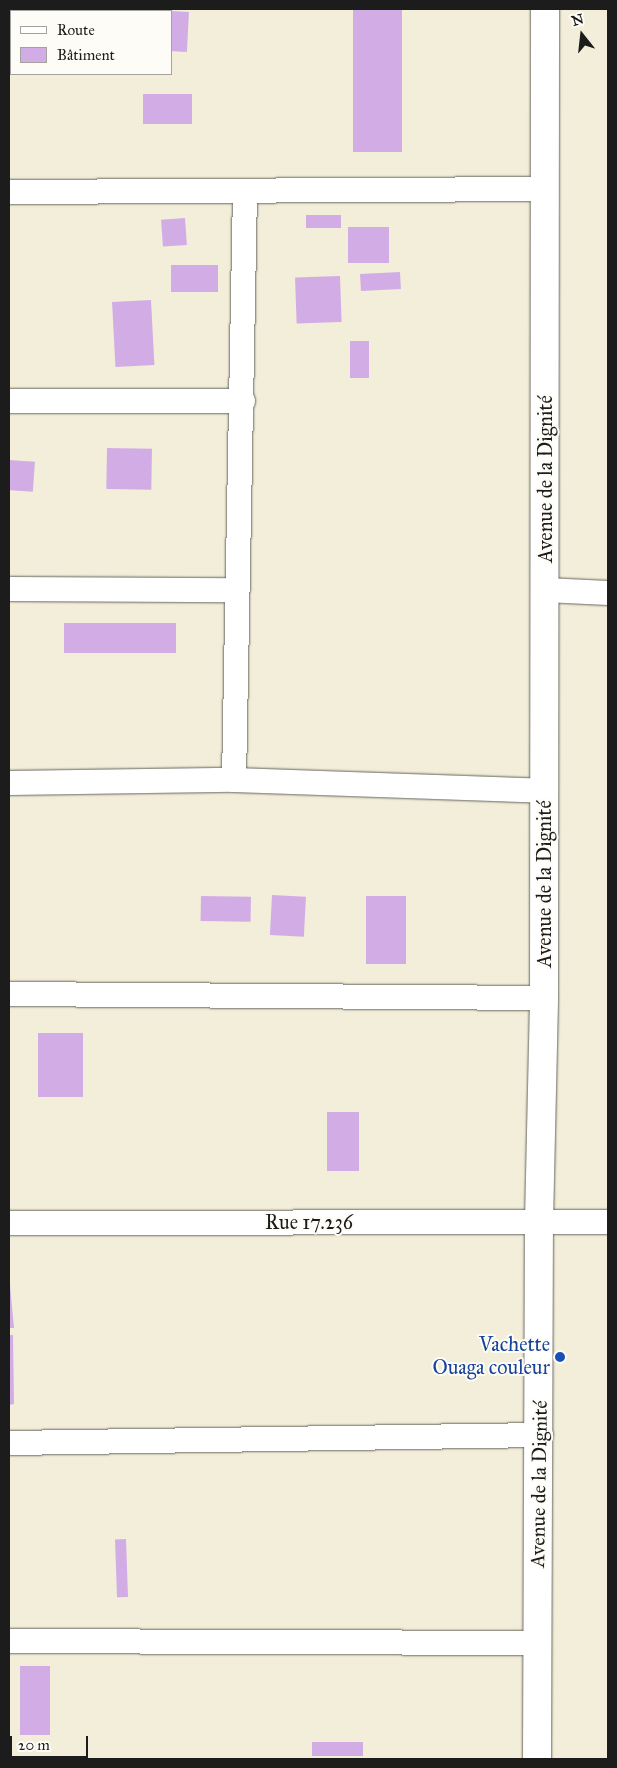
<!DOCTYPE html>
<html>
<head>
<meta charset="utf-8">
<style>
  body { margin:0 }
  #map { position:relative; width:617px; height:1768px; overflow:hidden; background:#f2eeda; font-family:"IM FELL Great Primer",serif }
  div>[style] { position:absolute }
  .building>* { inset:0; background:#d2ade5; transform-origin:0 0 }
  .roads { filter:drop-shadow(0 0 1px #67665e) drop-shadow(0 0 1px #67665e) }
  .minor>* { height:24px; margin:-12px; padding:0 12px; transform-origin:12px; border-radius:12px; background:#fff }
  .tertiary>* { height:28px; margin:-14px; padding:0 14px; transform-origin:14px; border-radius:14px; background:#fff }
  .dots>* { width:14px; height:14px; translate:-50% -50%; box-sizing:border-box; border:2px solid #fdfcf7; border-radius:50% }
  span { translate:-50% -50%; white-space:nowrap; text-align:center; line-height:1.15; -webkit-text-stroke:4px #fdfcf7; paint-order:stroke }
  .street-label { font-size:20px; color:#1c1c1c }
  .transit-label { font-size:20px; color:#164399 }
  .right { translate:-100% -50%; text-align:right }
  .frame { position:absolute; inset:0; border:10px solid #1c1c1c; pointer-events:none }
  .legend { position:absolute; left:10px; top:10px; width:162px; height:65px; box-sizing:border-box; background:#fdfcf7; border:1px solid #a3a29f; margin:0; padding:6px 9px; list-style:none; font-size:15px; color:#1c1c1c }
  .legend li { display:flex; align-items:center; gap:10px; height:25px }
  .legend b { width:25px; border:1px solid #a3a29f }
  .north { position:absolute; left:557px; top:10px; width:50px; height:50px; -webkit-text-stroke:4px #fdfcf7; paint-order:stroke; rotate:344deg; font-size:14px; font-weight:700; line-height:20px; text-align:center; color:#1c1c1c }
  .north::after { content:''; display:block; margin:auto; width:18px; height:22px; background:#1c1c1c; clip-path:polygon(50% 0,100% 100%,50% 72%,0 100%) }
  .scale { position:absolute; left:10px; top:1736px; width:78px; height:22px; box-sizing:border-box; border:2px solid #1c1c1c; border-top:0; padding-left:6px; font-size:15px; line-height:18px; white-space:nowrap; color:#1c1c1c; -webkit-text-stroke:4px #fdfcf7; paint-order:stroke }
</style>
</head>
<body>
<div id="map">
  <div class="building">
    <i style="left:353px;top:10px;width:49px;height:142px"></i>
    <i style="left:171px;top:11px;width:18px;height:40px;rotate:3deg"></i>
    <i style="left:143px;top:94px;width:49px;height:30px"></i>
    <i style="left:341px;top:215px;width:13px;height:35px;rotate:90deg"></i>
    <i style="left:185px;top:218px;width:27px;height:24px;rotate:86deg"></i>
    <i style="left:348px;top:227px;width:41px;height:36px"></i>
    <i style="left:171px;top:265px;width:47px;height:27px"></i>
    <i style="left:400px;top:272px;width:17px;height:40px;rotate:87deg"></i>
    <i style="left:340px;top:276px;width:46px;height:45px;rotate:88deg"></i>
    <i style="left:151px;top:300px;width:65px;height:39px;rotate:87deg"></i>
    <i style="left:350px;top:341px;width:19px;height:37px"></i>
    <i style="left:107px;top:448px;width:45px;height:41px;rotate:1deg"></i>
    <i style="left:9px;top:460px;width:26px;height:30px;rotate:4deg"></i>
    <i style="left:64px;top:623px;width:112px;height:30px"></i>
    <i style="left:272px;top:895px;width:34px;height:40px;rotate:3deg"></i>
    <i style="left:201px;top:896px;width:50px;height:25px;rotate:1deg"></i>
    <i style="left:406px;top:896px;width:68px;height:40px;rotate:90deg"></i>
    <i style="left:38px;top:1033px;width:45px;height:64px"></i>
    <i style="left:327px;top:1112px;width:32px;height:59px"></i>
    <i style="clip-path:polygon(9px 1274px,14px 1328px,9px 1328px)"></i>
    <i style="clip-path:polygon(9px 1335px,13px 1335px,14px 1404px,9px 1405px)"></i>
    <i style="left:126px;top:1539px;width:58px;height:11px;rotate:88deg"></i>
    <i style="left:20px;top:1666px;width:30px;height:69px"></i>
    <i style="left:312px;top:1742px;width:51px;height:14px"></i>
  </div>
  <div class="roads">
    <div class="minor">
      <i style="left:9px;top:192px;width:537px;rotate:-0.32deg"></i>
      <i style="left:9px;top:401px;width:234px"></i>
      <i style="left:9px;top:589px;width:228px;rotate:0.3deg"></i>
      <i style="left:545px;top:590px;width:63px;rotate:2.7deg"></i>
      <i style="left:234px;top:780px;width:587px;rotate:-88.93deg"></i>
      <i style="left:9px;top:783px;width:225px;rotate:-0.8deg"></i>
      <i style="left:234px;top:780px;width:311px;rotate:2deg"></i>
      <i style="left:9px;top:994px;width:535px;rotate:0.43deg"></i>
      <i style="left:9px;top:1223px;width:599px;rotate:-0.1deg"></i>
      <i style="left:9px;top:1443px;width:532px;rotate:-0.86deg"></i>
      <i style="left:9px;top:1641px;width:527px;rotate:0.22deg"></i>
    </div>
    <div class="tertiary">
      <i style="left:537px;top:1759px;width:538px;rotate:-89.79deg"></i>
      <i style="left:539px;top:1221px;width:223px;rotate:-88.7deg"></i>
      <i style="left:544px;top:998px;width:989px;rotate:-89.94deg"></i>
    </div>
  </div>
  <div class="dots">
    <i style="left:560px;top:1357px;background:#1a4fb4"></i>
  </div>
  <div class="street-label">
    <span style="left:545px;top:479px;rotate:-90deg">Avenue de la Dignité</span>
    <span style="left:544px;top:884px;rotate:-90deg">Avenue de la Dignité</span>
    <span style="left:309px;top:1222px">Rue 17.236</span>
    <span style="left:539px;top:1484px;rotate:-89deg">Avenue de la Dignité</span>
  </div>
  <div class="transit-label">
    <span class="right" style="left:550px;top:1356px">Vachette<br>Ouaga couleur</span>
  </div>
  <div class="frame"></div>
  <ul class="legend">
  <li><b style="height:6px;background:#fff"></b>Route</li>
  <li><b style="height:14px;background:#d2ade5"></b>Bâtiment</li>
  </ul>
  <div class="north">N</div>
  <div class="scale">20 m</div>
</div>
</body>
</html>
